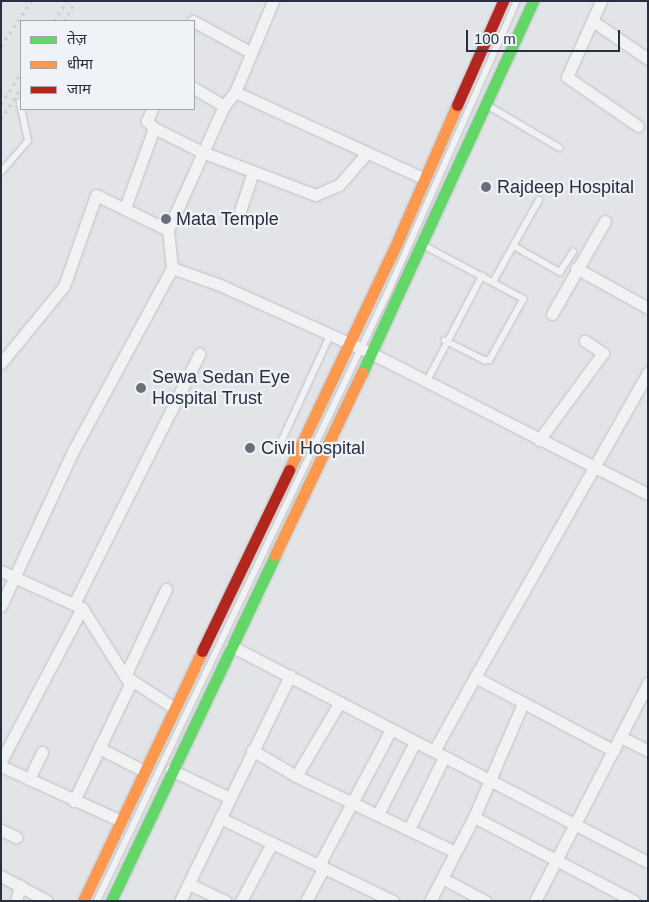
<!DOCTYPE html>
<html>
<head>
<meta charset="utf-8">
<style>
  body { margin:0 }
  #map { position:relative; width:649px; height:902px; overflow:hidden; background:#e2e4e7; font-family:Arial,"Noto Sans Devanagari",sans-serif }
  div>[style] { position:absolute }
  .roads { filter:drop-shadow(0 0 1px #bfc1c4) drop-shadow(0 0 1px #bfc1c4) }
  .lane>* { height:5.5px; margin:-2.75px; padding:0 2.75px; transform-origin:2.75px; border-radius:2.75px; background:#f1f2f3 }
  .street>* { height:11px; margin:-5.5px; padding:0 5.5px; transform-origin:5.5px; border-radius:5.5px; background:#f1f2f3 }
  .fast>* { height:11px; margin:-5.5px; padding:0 5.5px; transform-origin:5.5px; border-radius:5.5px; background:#63d668 }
  .slow>* { height:11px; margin:-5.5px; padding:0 5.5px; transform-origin:5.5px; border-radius:5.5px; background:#ff974d }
  .jam>* { height:11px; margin:-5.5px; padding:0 5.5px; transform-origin:5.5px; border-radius:5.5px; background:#b3261e }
  .rail>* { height:3px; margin-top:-1.5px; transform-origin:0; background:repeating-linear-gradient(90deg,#cacccf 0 2.5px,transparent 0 7.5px) }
  .dots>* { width:14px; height:14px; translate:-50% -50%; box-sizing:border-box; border:2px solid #eff2f6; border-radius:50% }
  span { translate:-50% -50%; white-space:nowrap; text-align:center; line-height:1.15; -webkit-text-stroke:4.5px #eff2f6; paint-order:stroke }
  .poi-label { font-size:18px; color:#282f40 }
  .left { translate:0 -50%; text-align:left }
  .frame { position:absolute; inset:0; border:2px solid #282f40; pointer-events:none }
  .legend { position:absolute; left:20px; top:20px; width:175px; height:90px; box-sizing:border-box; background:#eff2f6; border:1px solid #9fa4ad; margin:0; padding:6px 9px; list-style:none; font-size:15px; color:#282f40 }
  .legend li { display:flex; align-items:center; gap:10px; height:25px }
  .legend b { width:25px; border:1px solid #9fa4ad }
  .scale { position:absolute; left:466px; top:30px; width:154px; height:22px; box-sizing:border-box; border:2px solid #282f40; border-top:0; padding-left:6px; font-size:15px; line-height:18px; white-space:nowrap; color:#282f40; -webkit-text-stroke:4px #eff2f6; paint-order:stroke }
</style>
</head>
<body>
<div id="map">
  <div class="roads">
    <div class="lane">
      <i style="left:489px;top:106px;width:82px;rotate:30.6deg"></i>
      <i style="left:1px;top:172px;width:41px;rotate:-48.9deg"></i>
      <i style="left:28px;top:141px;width:39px;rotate:-102deg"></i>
      <i style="left:425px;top:246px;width:112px;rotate:28.2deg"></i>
      <i style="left:524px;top:299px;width:70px;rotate:119.1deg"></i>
      <i style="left:490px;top:360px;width:5px;rotate:169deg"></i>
      <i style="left:485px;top:361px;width:45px;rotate:-153.4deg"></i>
      <i style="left:514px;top:246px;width:53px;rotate:29.5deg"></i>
      <i style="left:560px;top:272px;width:24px;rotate:-57deg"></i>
      <i style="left:493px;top:282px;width:94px;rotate:-60.7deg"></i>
      <i style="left:426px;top:383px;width:121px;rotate:-62.4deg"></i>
      <i style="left:277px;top:451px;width:127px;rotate:-65.3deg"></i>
      <i style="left:97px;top:901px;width:675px;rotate:-64.46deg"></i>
      <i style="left:388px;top:292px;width:318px;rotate:-66.1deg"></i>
    </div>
    <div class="street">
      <i style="left:601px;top:1px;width:83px;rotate:114.1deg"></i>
      <i style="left:567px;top:77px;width:86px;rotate:34.6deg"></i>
      <i style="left:193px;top:21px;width:65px;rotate:28.5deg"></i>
      <i style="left:594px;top:22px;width:65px;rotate:34.4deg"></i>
      <i style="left:194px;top:88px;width:35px;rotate:31deg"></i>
      <i style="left:235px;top:92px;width:209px;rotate:24.6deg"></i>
      <i style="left:152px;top:109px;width:13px;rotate:113deg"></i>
      <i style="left:147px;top:121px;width:10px;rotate:45deg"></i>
      <i style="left:125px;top:208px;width:85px;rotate:-70.1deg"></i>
      <i style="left:154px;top:128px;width:54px;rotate:26.6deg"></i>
      <i style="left:202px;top:152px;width:121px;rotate:20.8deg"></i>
      <i style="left:315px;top:195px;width:26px;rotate:-23deg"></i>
      <i style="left:339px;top:185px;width:41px;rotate:-48.9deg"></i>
      <i style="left:238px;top:217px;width:47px;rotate:-71.6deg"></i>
      <i style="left:172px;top:268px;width:51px;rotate:19.5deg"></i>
      <i style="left:220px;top:285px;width:166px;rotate:24.2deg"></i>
      <i style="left:371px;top:353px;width:311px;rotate:27deg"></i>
      <i style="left:576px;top:268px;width:82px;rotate:29.1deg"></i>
      <i style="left:552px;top:314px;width:107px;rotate:-60.3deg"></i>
      <i style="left:1px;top:363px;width:99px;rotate:-50.7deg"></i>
      <i style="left:64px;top:286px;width:96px;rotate:-70.6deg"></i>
      <i style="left:96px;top:195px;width:80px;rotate:25.9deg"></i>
      <i style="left:539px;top:440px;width:108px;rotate:-53.7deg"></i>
      <i style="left:603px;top:353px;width:22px;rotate:-146deg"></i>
      <i style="left:1px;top:571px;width:89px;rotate:24.6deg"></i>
      <i style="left:82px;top:608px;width:90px;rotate:57.7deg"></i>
      <i style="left:130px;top:684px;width:130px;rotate:115.6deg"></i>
      <i style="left:166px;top:589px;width:96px;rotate:115.2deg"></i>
      <i style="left:125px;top:676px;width:59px;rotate:33.1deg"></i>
      <i style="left:74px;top:604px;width:280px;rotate:-63.4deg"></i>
      <i style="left:1px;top:606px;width:169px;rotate:-65.1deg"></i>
      <i style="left:72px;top:453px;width:210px;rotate:-61.6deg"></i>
      <i style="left:172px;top:268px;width:38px;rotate:-96deg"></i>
      <i style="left:168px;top:230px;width:136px;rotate:-65.7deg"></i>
      <i style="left:224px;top:106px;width:18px;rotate:-52deg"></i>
      <i style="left:235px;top:92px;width:99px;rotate:-67.3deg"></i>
      <i style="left:231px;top:646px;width:470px;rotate:27.4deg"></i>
      <i style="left:475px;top:677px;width:351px;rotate:-60.4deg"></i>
      <i style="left:621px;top:737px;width:30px;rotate:27deg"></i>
      <i style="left:99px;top:748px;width:51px;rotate:27.1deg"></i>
      <i style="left:252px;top:750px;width:51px;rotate:30.6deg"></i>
      <i style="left:296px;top:776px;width:176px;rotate:25.5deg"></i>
      <i style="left:434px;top:751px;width:85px;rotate:-61deg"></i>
      <i style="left:475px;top:677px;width:157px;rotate:28deg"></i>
      <i style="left:1px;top:761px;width:173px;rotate:-62.1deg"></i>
      <i style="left:1px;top:766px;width:132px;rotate:24.6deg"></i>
      <i style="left:171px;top:770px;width:65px;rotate:25.4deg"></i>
      <i style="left:296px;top:776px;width:86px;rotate:-59.3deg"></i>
      <i style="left:29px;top:779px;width:30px;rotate:-64deg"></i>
      <i style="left:378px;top:814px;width:81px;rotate:-62.8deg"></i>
      <i style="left:474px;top:817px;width:181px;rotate:27.7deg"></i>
      <i style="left:220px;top:818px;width:192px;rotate:25.6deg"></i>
      <i style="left:409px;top:829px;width:80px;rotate:-64.1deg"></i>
      <i style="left:1px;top:830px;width:17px;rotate:25deg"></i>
      <i style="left:1px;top:876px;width:52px;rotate:28.5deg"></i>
      <i style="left:442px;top:878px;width:49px;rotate:28.1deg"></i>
      <i style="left:189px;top:884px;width:40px;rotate:25deg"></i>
      <i style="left:16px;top:901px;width:16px;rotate:-75deg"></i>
      <i style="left:180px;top:901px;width:251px;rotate:-64deg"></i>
      <i style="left:241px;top:901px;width:66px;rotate:-61.9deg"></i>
      <i style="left:306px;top:901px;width:32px;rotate:-62deg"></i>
      <i style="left:321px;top:873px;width:14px;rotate:-86deg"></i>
      <i style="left:322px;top:859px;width:146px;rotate:-61.9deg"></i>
      <i style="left:430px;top:901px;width:95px;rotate:-62.4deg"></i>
      <i style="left:474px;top:817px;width:124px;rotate:-66.7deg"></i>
      <i style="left:535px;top:901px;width:246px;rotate:-62.6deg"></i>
    </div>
    <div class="fast">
      <i style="left:362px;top:373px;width:409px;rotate:-65.3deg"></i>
      <i style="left:111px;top:901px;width:383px;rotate:-64.6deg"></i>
    </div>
    <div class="slow">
      <i style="left:289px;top:470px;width:255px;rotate:-64.6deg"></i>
      <i style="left:398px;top:240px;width:147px;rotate:-66.4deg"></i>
      <i style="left:275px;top:555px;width:202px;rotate:-64.5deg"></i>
      <i style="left:83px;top:901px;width:277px;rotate:-64.5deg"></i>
    </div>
    <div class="jam">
      <i style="left:457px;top:105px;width:114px;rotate:-66.1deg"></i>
      <i style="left:202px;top:651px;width:201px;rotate:-64.3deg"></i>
    </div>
  </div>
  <div class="rail">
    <i style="left:54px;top:21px;width:24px;rotate:-57deg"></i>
    <i style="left:64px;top:21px;width:23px;rotate:-59deg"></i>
    <i style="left:1px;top:46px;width:54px;rotate:-56.3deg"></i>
    <i style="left:1px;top:104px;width:37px;rotate:-57deg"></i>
    <i style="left:1px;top:119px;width:37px;rotate:-57deg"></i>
  </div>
  <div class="dots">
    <i style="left:486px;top:187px;background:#696e7a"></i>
    <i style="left:166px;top:219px;background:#696e7a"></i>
    <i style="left:141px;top:388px;background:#696e7a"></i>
    <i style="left:250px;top:448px;background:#696e7a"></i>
  </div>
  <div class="poi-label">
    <span class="left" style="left:497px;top:187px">Rajdeep Hospital</span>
    <span class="left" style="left:176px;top:219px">Mata Temple</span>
    <span class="left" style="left:152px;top:388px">Sewa Sedan Eye<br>Hospital Trust</span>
    <span class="left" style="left:261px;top:448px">Civil Hospital</span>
  </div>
  <div class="frame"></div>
  <ul class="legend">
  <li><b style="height:6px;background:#63d668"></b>तेज़</li>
  <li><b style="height:6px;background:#ff974d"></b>धीमा</li>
  <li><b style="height:6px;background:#b3261e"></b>जाम</li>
  </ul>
  <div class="scale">100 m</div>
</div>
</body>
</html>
